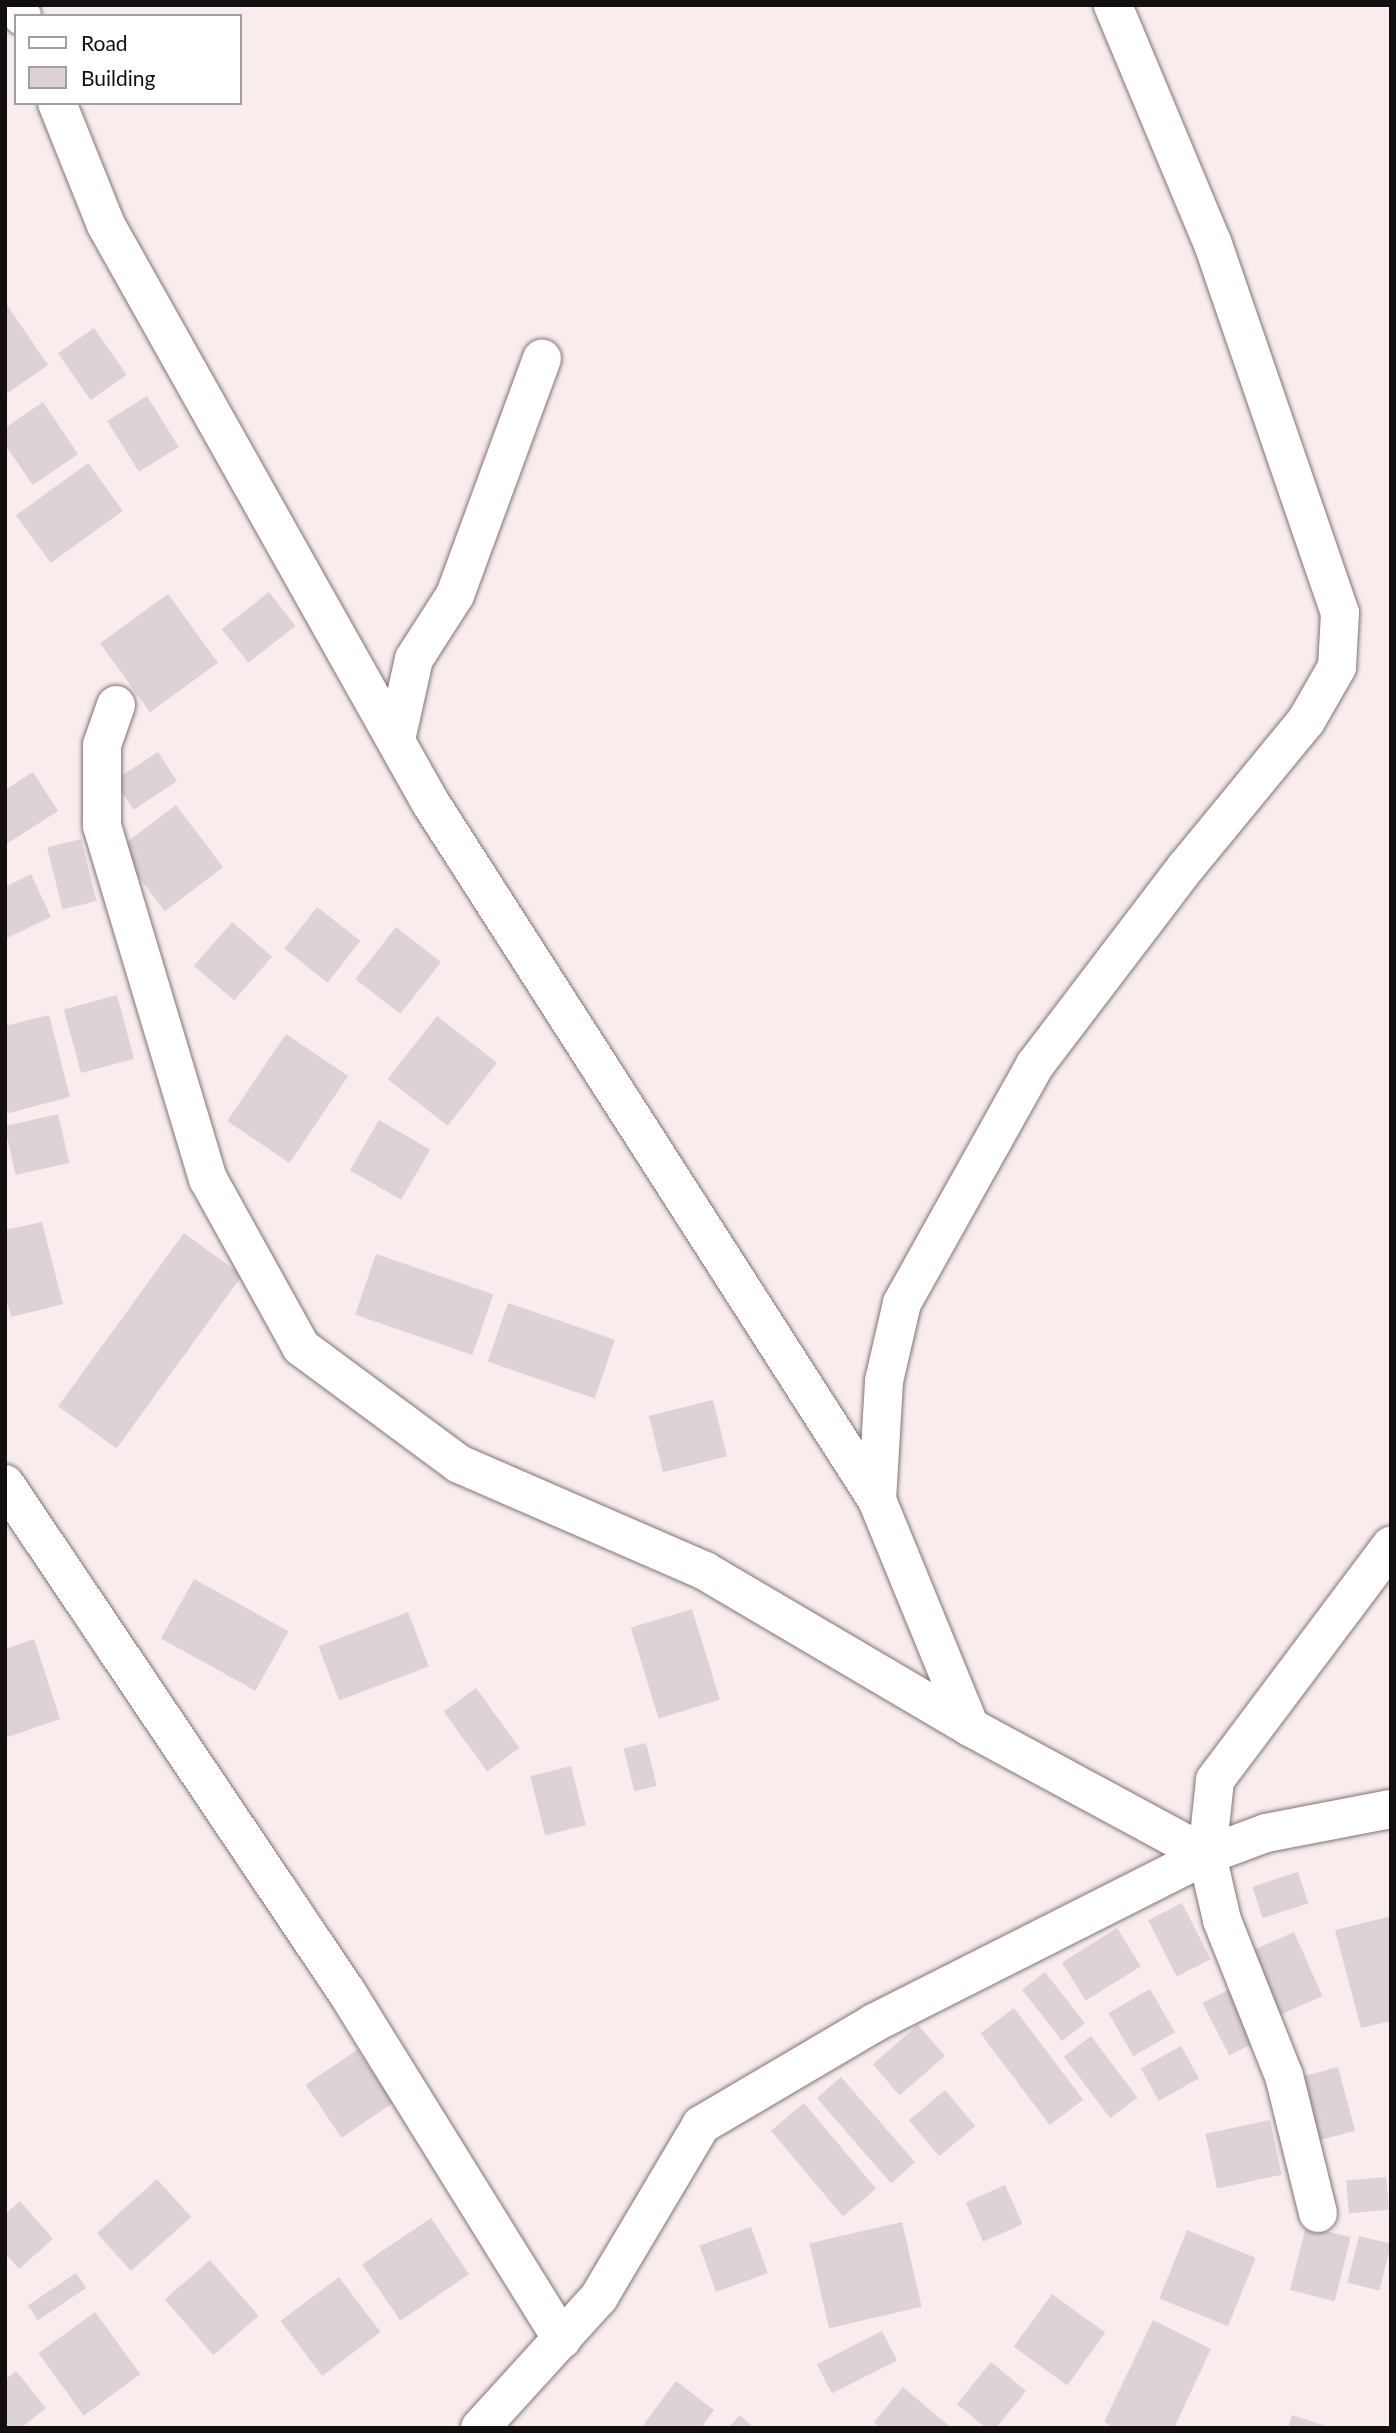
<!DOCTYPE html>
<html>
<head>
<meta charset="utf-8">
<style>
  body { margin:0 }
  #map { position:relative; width:1396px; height:2433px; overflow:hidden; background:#f9ecec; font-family:Lato,sans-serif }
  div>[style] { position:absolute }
  .building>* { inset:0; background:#dcd2d7; transform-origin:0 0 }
  .roads { filter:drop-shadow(0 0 2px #807574) drop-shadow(0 0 2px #807574) }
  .street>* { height:38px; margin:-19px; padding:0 19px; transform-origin:19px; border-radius:19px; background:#fff }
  span { translate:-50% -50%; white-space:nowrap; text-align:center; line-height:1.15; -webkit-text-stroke:5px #fff; paint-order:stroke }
  .frame { position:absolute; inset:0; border:7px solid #130f0f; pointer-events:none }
  .legend { position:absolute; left:14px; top:14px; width:228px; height:91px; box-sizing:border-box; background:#fff; border:2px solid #a19f9f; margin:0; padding:9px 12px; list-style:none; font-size:21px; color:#130f0f }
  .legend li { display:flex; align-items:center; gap:14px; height:35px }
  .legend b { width:35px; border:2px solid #a19f9f }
</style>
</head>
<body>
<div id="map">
  <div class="building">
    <i style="clip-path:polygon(5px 302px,48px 365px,5px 395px)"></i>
    <i style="left:94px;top:328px;width:57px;height:44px;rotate:55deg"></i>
    <i style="left:147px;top:396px;width:60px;height:47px;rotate:58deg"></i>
    <i style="clip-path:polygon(43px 402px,78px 454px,33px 485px,5px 445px,5px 428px)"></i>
    <i style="left:88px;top:463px;width:59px;height:89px;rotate:54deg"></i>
    <i style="left:269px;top:592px;width:43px;height:60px;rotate:52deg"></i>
    <i style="left:168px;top:594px;width:85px;height:84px;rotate:54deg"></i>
    <i style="left:158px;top:752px;width:35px;height:52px;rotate:57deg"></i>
    <i style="clip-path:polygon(33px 772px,58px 811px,5px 845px,5px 790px)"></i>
    <i style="left:176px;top:805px;width:78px;height:73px;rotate:53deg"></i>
    <i style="left:81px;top:839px;width:64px;height:35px;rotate:76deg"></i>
    <i style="clip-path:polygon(31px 874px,51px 917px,5px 939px,5px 887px)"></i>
    <i style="left:317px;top:907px;width:55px;height:53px;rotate:38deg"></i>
    <i style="left:232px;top:922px;width:53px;height:58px;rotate:41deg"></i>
    <i style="left:396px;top:927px;width:57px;height:66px;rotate:38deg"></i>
    <i style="left:117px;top:995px;width:66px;height:55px;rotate:75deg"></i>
    <i style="clip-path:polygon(49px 1015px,70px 1097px,5px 1114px,5px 1026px)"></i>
    <i style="left:437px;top:1016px;width:76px;height:80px;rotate:38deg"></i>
    <i style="left:286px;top:1034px;width:75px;height:105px;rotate:34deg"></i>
    <i style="left:58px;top:1114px;width:50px;height:55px;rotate:77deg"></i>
    <i style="left:379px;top:1120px;width:59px;height:58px;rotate:30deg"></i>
    <i style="clip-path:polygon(42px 1222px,63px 1304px,11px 1317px,5px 1295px,5px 1230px)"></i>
    <i style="left:184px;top:1233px;width:72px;height:214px;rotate:36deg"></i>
    <i style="left:376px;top:1254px;width:124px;height:64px;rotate:19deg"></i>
    <i style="left:508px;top:1303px;width:113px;height:62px;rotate:19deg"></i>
    <i style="left:713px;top:1400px;width:58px;height:66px;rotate:76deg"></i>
    <i style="left:194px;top:1579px;width:108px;height:68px;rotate:29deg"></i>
    <i style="left:692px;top:1609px;width:95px;height:64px;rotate:73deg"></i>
    <i style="left:408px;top:1612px;width:58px;height:96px;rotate:69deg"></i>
    <i style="clip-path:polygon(34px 1639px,60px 1719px,5px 1738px,5px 1649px)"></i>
    <i style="left:476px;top:1688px;width:74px;height:40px;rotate:54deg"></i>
    <i style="left:646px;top:1743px;width:44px;height:23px;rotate:76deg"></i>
    <i style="left:571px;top:1766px;width:61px;height:42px;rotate:76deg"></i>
    <i style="left:1298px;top:1872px;width:33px;height:48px;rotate:72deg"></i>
    <i style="left:1182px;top:1903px;width:63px;height:38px;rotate:63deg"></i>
    <i style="clip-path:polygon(1391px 1916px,1391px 2021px,1361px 2028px,1335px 1930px)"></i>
    <i style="left:1117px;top:1928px;width:45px;height:65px;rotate:58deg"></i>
    <i style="left:1294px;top:1932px;width:70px;height:56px;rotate:66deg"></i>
    <i style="left:1045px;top:1972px;width:65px;height:29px;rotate:52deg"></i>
    <i style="left:1232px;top:1988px;width:59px;height:33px;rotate:63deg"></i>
    <i style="left:1150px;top:1989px;width:50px;height:48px;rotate:60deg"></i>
    <i style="left:1014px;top:2008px;width:115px;height:42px;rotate:53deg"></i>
    <i style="left:918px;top:2025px;width:41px;height:60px;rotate:49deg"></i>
    <i style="left:1091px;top:2036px;width:77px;height:34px;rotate:53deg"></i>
    <i style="left:1181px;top:2046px;width:37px;height:46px;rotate:61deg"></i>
    <i style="left:357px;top:2050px;width:64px;height:62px;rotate:56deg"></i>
    <i style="left:1338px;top:2067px;width:66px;height:40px;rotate:75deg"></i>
    <i style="left:841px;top:2077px;width:113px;height:32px;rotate:49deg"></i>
    <i style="left:945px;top:2090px;width:47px;height:47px;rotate:50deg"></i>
    <i style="left:804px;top:2103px;width:112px;height:43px;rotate:50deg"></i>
    <i style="left:1270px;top:2120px;width:56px;height:66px;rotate:78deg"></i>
    <i style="left:1386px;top:2177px;width:33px;height:40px;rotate:85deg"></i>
    <i style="left:157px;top:2179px;width:51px;height:81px;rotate:48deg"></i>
    <i style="left:1005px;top:2185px;width:43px;height:43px;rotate:66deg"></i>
    <i style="clip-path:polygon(20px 2201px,53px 2239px,19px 2269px,5px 2253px,5px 2214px)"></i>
    <i style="left:431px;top:2218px;width:68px;height:83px;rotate:56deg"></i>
    <i style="left:902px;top:2222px;width:87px;height:95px;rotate:77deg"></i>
    <i style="left:1306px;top:2226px;width:46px;height:66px;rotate:14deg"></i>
    <i style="left:751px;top:2227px;width:49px;height:55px;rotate:70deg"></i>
    <i style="left:1187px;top:2230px;width:74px;height:74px;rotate:22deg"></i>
    <i style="left:1359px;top:2236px;width:33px;height:48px;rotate:14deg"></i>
    <i style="left:210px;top:2260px;width:74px;height:60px;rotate:49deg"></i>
    <i style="left:76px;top:2273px;width:18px;height:58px;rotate:56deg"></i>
    <i style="left:339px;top:2277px;width:69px;height:73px;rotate:53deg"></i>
    <i style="left:1052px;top:2294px;width:66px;height:65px;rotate:36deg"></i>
    <i style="left:95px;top:2312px;width:77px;height:70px;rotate:54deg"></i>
    <i style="clip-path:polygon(1153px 2320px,1211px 2349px,1174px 2428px,1115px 2428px,1104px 2422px)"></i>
    <i style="left:882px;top:2331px;width:33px;height:73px;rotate:63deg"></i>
    <i style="clip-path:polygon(991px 2362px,1026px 2391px,996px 2428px,986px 2428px,957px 2404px)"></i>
    <i style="clip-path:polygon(16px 2371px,46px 2408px,21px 2428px,5px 2428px,5px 2380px)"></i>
    <i style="clip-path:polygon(676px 2381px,714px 2410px,701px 2428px,641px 2428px)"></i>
    <i style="clip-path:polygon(903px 2387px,949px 2426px,947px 2428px,880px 2428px,874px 2422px)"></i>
    <i style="clip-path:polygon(740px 2415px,754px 2428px,728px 2428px)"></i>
    <i style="clip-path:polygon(1292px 2415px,1329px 2427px,1329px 2428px,1288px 2428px)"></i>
  </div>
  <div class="roads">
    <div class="street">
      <i style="left:17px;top:5px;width:12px;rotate:66deg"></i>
      <i style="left:57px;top:103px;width:131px;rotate:68.1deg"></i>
      <i style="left:106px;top:225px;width:662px;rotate:60.68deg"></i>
      <i style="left:430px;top:802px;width:829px;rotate:57.36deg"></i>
      <i style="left:877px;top:1500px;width:245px;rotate:67.7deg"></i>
      <i style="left:116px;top:705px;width:42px;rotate:109.3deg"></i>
      <i style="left:102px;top:745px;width:81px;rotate:90deg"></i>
      <i style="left:102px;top:826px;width:369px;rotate:73.3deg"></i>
      <i style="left:208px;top:1179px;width:192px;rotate:61deg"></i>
      <i style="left:301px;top:1347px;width:197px;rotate:36.5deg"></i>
      <i style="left:459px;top:1464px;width:268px;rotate:23.5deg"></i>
      <i style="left:705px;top:1571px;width:308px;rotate:30.5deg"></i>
      <i style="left:970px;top:1727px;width:269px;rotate:28.4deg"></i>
      <i style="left:396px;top:740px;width:83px;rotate:-77.5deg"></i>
      <i style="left:414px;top:659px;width:76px;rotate:-57.4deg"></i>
      <i style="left:455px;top:595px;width:252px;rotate:-69.8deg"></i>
      <i style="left:5px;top:1484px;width:611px;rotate:56.08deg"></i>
      <i style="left:346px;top:1991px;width:410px;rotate:58.2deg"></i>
      <i style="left:877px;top:1500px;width:119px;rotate:-86.6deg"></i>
      <i style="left:884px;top:1381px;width:80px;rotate:-77deg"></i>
      <i style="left:902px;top:1303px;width:273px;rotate:-60.8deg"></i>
      <i style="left:1035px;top:1065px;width:249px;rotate:-52.7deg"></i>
      <i style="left:1186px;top:867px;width:189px;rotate:-50.6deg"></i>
      <i style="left:1306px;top:721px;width:62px;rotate:-60.1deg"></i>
      <i style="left:1337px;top:667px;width:54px;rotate:-86.8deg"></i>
      <i style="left:1340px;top:613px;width:392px;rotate:-109deg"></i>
      <i style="left:1212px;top:242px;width:257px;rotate:-112.7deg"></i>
      <i style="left:1318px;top:2213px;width:141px;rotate:-103.9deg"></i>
      <i style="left:1284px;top:2076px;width:168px;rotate:-111.7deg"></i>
      <i style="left:1222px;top:1920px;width:67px;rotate:-103deg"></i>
      <i style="left:1207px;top:1855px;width:75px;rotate:-83.9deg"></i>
      <i style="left:1215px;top:1780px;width:293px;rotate:-53.1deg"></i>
      <i style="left:480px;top:2428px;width:177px;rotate:-47.7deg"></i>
      <i style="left:599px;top:2297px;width:200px;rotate:-59.3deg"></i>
      <i style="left:701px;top:2125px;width:201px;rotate:-30.5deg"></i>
      <i style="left:874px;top:2023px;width:373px;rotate:-26.8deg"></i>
      <i style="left:1207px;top:1855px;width:63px;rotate:-20.4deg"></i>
      <i style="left:1266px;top:1833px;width:127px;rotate:-10.9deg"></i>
    </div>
  </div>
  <div class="frame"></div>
  <ul class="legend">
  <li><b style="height:9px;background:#fff"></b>Road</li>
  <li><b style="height:19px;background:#dcd2d7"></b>Building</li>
  </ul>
</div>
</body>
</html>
